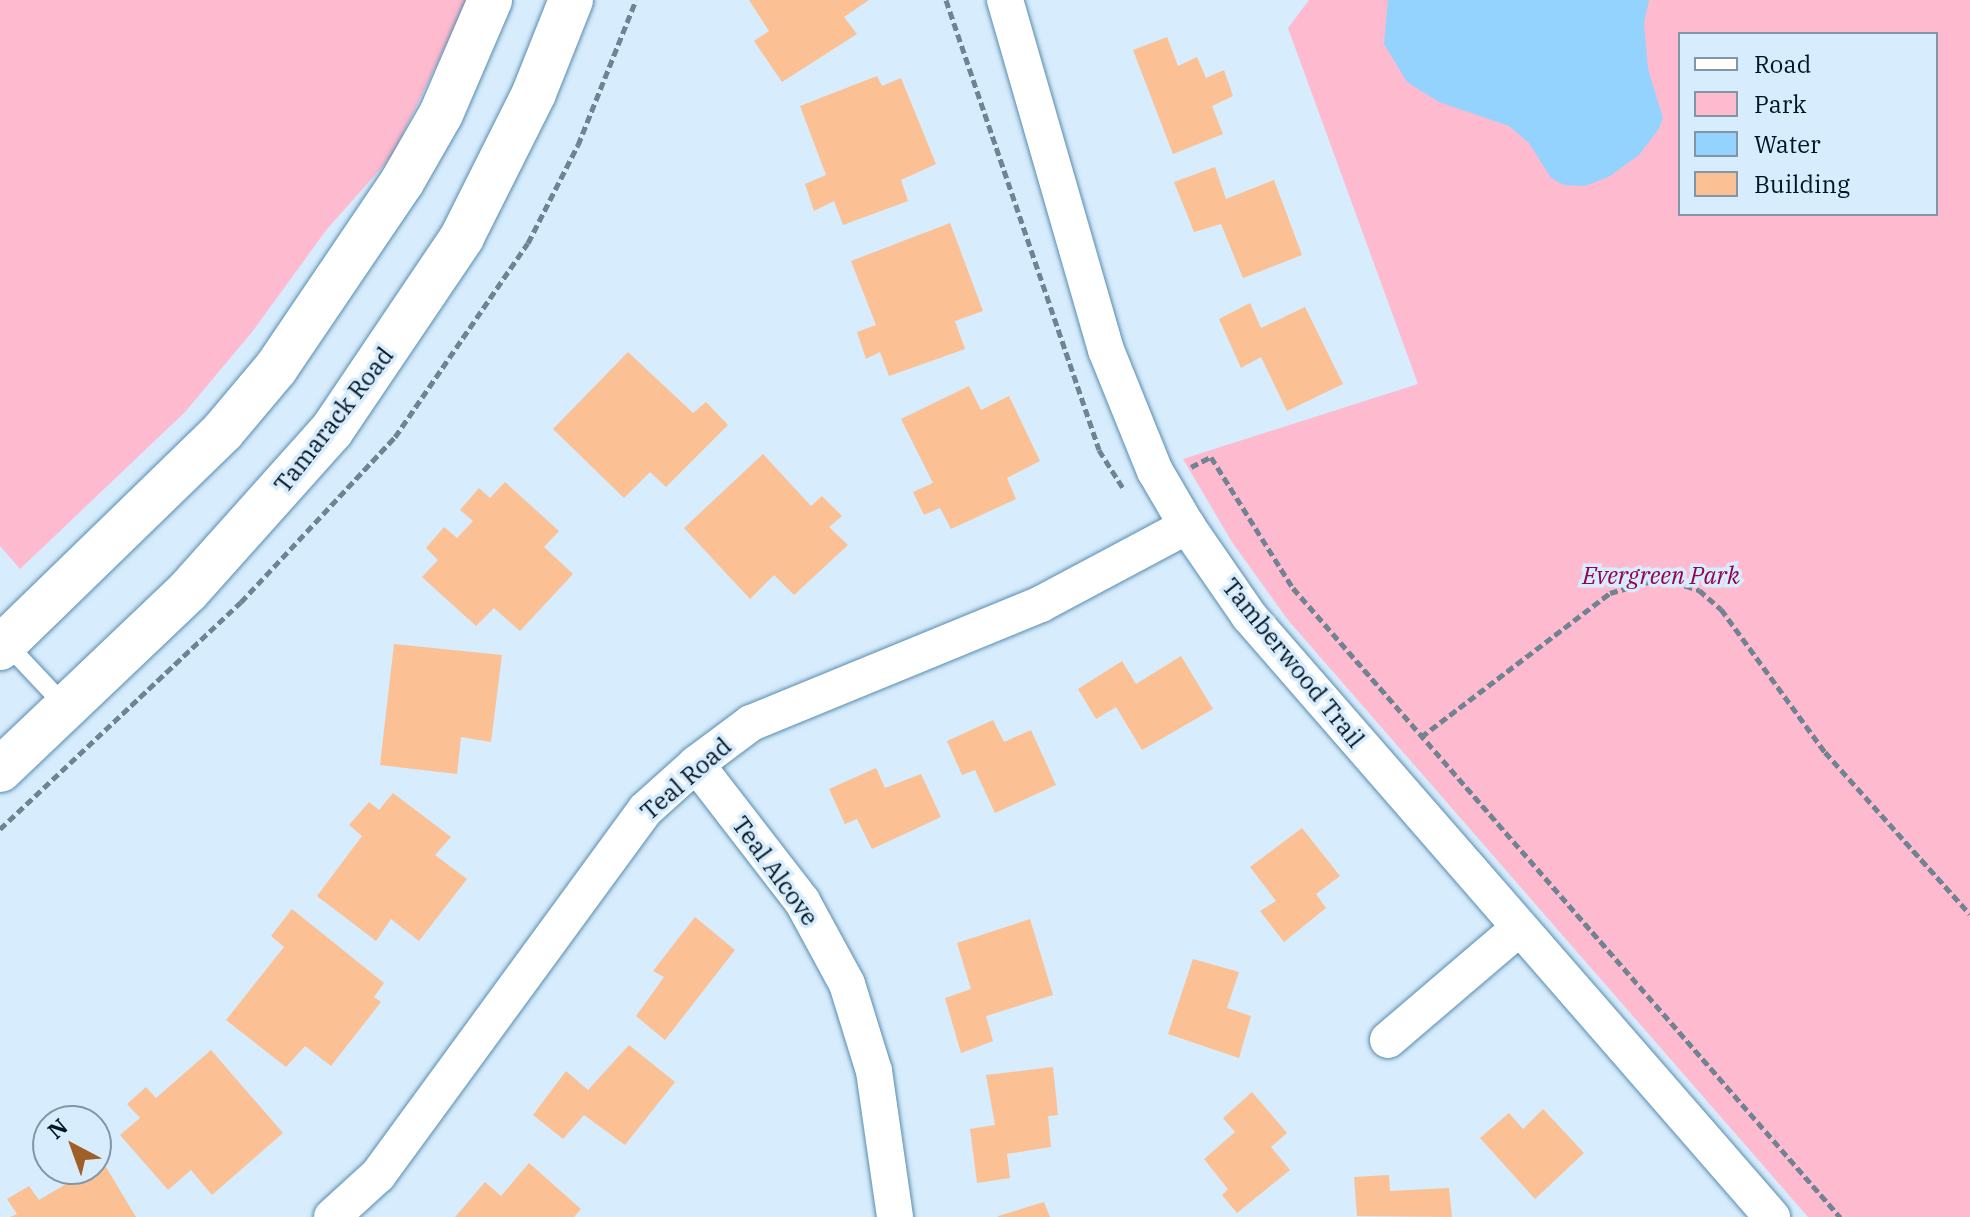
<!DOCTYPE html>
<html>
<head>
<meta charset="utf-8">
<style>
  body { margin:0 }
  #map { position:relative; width:1970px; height:1217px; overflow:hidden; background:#d7ecfc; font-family:"IBM Plex Serif",serif }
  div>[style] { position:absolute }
  .green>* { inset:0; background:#febacf }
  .water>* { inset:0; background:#93d3fe }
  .building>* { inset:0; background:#fbc195 }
  .path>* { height:5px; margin-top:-2.5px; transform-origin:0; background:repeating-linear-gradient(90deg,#6f8392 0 8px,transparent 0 12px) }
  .roads { filter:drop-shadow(0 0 2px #588caf) drop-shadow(0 0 2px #588caf) }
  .service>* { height:18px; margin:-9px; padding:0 9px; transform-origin:9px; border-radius:9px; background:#fff }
  .minor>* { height:36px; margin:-18px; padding:0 18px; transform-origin:18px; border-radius:18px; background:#fff }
  .tertiary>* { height:44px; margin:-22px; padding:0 22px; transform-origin:22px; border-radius:22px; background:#fff }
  span { translate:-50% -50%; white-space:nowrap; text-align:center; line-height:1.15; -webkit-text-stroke:7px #d7ecfc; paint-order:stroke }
  .street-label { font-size:24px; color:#021522 }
  .park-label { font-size:24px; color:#960250; font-style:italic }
  .legend { position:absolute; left:1678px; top:32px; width:260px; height:184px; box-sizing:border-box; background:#d7ecfc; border:2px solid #8296a5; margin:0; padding:10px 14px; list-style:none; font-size:24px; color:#021522 }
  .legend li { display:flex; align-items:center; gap:16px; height:40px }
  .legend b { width:40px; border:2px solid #8296a5 }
  .north { position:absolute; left:32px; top:1105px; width:80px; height:80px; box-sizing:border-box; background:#d7ecfc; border:2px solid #8296a5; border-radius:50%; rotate:319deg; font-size:22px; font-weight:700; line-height:32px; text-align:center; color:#021522 }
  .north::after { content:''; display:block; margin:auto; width:28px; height:36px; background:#9f5f27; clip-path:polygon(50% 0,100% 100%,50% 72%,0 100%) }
</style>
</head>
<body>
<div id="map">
  <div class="green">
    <i style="clip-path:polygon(0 0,468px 0,392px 156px,327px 229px,252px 332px,185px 412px,20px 569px,0 546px)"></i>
    <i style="clip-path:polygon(evenodd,1309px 0,1970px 0,1970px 1217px,1808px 1217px,1288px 620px,1232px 542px,1183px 459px,1418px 384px,1288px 28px,1309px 0,1680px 34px,1936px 34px,1936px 214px,1680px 214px,1680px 34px)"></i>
  </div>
  <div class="water">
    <i style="clip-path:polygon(1388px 0,1649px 0,1644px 23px,1648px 69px,1663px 118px,1658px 130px,1639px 155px,1610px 176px,1585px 186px,1564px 185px,1551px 178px,1529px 143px,1509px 126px,1439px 102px,1407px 82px,1384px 44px)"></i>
  </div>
  <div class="building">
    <i style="clip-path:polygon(749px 0,869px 0,844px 17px,857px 34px,782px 82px,754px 41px,769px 31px)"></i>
    <i style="clip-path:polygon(1167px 37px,1178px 66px,1197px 57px,1206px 78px,1224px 70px,1233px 96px,1212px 106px,1223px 134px,1173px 154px,1133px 50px)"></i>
    <i style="clip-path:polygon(877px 76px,882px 86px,901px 78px,936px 164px,901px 180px,908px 201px,843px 225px,834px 201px,814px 211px,805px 184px,826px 175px,800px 106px)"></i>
    <i style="clip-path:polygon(1215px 167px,1226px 199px,1274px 180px,1302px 255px,1243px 278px,1221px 224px,1194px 232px,1174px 182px)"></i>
    <i style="clip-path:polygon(950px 223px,983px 311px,955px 321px,965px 349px,889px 376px,880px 352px,866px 359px,857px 332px,876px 325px,851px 261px)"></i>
    <i style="clip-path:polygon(1250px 303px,1261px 328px,1305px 307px,1343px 384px,1287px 411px,1261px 357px,1241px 368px,1219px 319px)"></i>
    <i style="clip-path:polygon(628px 352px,693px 413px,706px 402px,728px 425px,666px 487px,650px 472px,624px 498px,553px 429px)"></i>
    <i style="clip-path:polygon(969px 386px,981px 410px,1009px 396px,1040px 461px,1007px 478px,1016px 499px,951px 529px,940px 508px,924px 515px,913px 492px,933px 483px,901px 419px)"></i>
    <i style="clip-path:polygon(763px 454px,811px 506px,822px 496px,842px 516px,829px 527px,848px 545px,794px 595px,774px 575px,750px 599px,684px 528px)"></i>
    <i style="clip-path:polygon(505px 482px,559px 531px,544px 547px,573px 574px,520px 631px,494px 608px,476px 626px,422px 577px,438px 560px,426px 548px,444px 527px,457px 538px,473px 521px,460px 510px,479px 488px,490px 498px)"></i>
    <i style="clip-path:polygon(394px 644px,502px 655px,491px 742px,461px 737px,457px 774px,380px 765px)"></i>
    <i style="clip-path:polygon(1181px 656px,1213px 709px,1142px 750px,1116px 707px,1096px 719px,1078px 689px,1122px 661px,1136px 684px)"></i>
    <i style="clip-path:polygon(993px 720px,1004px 742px,1031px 730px,1056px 785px,995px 813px,975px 770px,962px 775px,947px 741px)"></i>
    <i style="clip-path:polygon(876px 768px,885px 788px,921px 774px,941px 817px,872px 849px,857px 819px,845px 824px,829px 789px)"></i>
    <i style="clip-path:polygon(393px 793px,451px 837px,435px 855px,467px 879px,419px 941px,391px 919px,376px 941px,317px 896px,362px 836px,349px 825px,369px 802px,379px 810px)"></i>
    <i style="clip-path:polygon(1302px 828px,1340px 876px,1316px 894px,1326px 908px,1284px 942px,1260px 911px,1276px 901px,1250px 867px)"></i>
    <i style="clip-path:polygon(292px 909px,384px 983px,374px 997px,381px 1002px,331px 1066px,305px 1046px,286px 1067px,226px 1020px,284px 947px,271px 936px)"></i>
    <i style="clip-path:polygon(695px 917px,735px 950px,665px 1040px,636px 1016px,664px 977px,653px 971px)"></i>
    <i style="clip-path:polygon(1030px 919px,1053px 995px,986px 1016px,993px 1041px,961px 1053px,945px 998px,971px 989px,957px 943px)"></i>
    <i style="clip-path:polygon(1193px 959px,1239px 972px,1227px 1008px,1251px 1016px,1239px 1058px,1168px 1034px)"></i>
    <i style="clip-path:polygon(629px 1045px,675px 1082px,625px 1145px,584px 1115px,563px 1139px,533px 1115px,566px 1071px,588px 1090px)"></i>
    <i style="clip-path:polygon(211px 1050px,283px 1133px,212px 1195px,191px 1170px,168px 1190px,120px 1135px,140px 1118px,127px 1104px,146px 1087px,156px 1098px)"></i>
    <i style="clip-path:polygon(1053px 1067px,1058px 1115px,1048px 1116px,1051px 1147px,1007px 1154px,1010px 1178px,977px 1183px,970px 1129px,995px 1125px,986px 1075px)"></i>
    <i style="clip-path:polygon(1252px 1092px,1287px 1133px,1271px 1147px,1290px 1170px,1237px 1213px,1222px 1195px,1228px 1189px,1204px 1159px,1235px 1132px,1223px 1118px)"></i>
    <i style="clip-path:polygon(1543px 1109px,1584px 1153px,1535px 1199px,1480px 1138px,1509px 1113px,1523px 1129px)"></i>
    <i style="clip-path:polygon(103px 1162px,136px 1217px,10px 1217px,17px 1214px,7px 1199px,29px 1186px,39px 1200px)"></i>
    <i style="clip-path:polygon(529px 1163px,581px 1209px,574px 1217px,455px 1217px,485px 1182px,501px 1196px)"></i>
    <i style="clip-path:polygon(1389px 1175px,1390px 1191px,1449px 1188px,1452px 1217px,1357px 1216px,1354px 1177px)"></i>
    <i style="clip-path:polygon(1044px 1202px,1050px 1217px,998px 1217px,998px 1216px)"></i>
  </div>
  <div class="path">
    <i style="left:946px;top:0;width:475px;rotate:71.2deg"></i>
    <i style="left:1099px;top:450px;width:45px;rotate:57.7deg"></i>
    <i style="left:1191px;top:467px;width:22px;rotate:-27deg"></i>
    <i style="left:1211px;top:457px;width:155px;rotate:58deg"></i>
    <i style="left:1293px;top:588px;width:834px;rotate:48.99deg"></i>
    <i style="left:1421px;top:737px;width:238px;rotate:-37.3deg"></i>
    <i style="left:1610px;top:593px;width:54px;rotate:-16.1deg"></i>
    <i style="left:1662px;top:578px;width:39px;rotate:18deg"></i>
    <i style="left:1699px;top:590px;width:29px;rotate:41deg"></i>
    <i style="left:1721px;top:609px;width:177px;rotate:54deg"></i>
    <i style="left:1825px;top:752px;width:217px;rotate:48.2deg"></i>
    <i style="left:0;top:829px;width:331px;rotate:-43.3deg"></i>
    <i style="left:241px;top:602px;width:226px;rotate:-47deg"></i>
    <i style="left:395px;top:437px;width:235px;rotate:-55.6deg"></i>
    <i style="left:528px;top:243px;width:110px;rotate:-63deg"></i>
    <i style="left:578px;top:145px;width:156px;rotate:-68.2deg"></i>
  </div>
  <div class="roads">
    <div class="service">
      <i style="left:5px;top:642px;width:89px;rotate:46.8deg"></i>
    </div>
    <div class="minor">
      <i style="left:1005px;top:0;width:364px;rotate:73.9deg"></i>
      <i style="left:1106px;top:350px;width:131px;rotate:68deg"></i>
      <i style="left:1155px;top:471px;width:64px;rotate:59.8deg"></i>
      <i style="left:1187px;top:526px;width:109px;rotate:55.4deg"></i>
      <i style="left:1249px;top:616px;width:797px;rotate:48.97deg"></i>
      <i style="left:696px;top:764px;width:173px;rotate:52.3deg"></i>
      <i style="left:802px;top:901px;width:94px;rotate:61.5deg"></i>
      <i style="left:847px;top:984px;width:91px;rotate:72.8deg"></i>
      <i style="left:874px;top:1071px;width:148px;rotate:81.8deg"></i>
      <i style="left:1388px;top:1040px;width:171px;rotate:-40.5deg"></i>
      <i style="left:332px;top:1217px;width:62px;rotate:-42.4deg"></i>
      <i style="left:378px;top:1175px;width:452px;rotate:-53.8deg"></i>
      <i style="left:645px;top:810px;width:69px;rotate:-42deg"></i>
      <i style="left:696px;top:764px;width:69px;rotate:-36.7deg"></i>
      <i style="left:751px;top:723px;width:313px;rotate:-22.3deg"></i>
      <i style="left:1041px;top:604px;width:166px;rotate:-28.1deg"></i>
    </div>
    <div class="tertiary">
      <i style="left:0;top:648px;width:311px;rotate:-44.2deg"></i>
      <i style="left:223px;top:431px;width:82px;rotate:-49.9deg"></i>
      <i style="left:276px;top:368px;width:225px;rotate:-55.9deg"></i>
      <i style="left:402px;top:182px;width:78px;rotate:-60.2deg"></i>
      <i style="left:441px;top:114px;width:124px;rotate:-66.7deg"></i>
      <i style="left:0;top:770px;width:260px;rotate:-43.6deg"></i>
      <i style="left:188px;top:591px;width:216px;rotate:-48.2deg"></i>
      <i style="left:332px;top:430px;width:233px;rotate:-56deg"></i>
      <i style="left:462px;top:237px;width:161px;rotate:-63.4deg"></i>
      <i style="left:534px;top:93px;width:100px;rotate:-68.3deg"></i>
    </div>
  </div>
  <div class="street-label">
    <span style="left:334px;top:420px;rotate:-52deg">Tamarack Road</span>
    <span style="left:1293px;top:663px;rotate:51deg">Tamberwood Trail</span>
    <span style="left:686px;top:779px;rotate:-41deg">Teal Road</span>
    <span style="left:775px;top:871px;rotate:54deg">Teal Alcove</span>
  </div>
  <div class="park-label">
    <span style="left:1661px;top:576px">Evergreen Park</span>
  </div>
  <ul class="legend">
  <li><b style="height:10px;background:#fff"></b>Road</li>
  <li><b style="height:22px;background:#febacf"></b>Park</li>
  <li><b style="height:22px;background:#93d3fe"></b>Water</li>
  <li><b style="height:22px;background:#fbc195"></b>Building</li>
  </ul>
  <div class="north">N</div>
</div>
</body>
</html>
